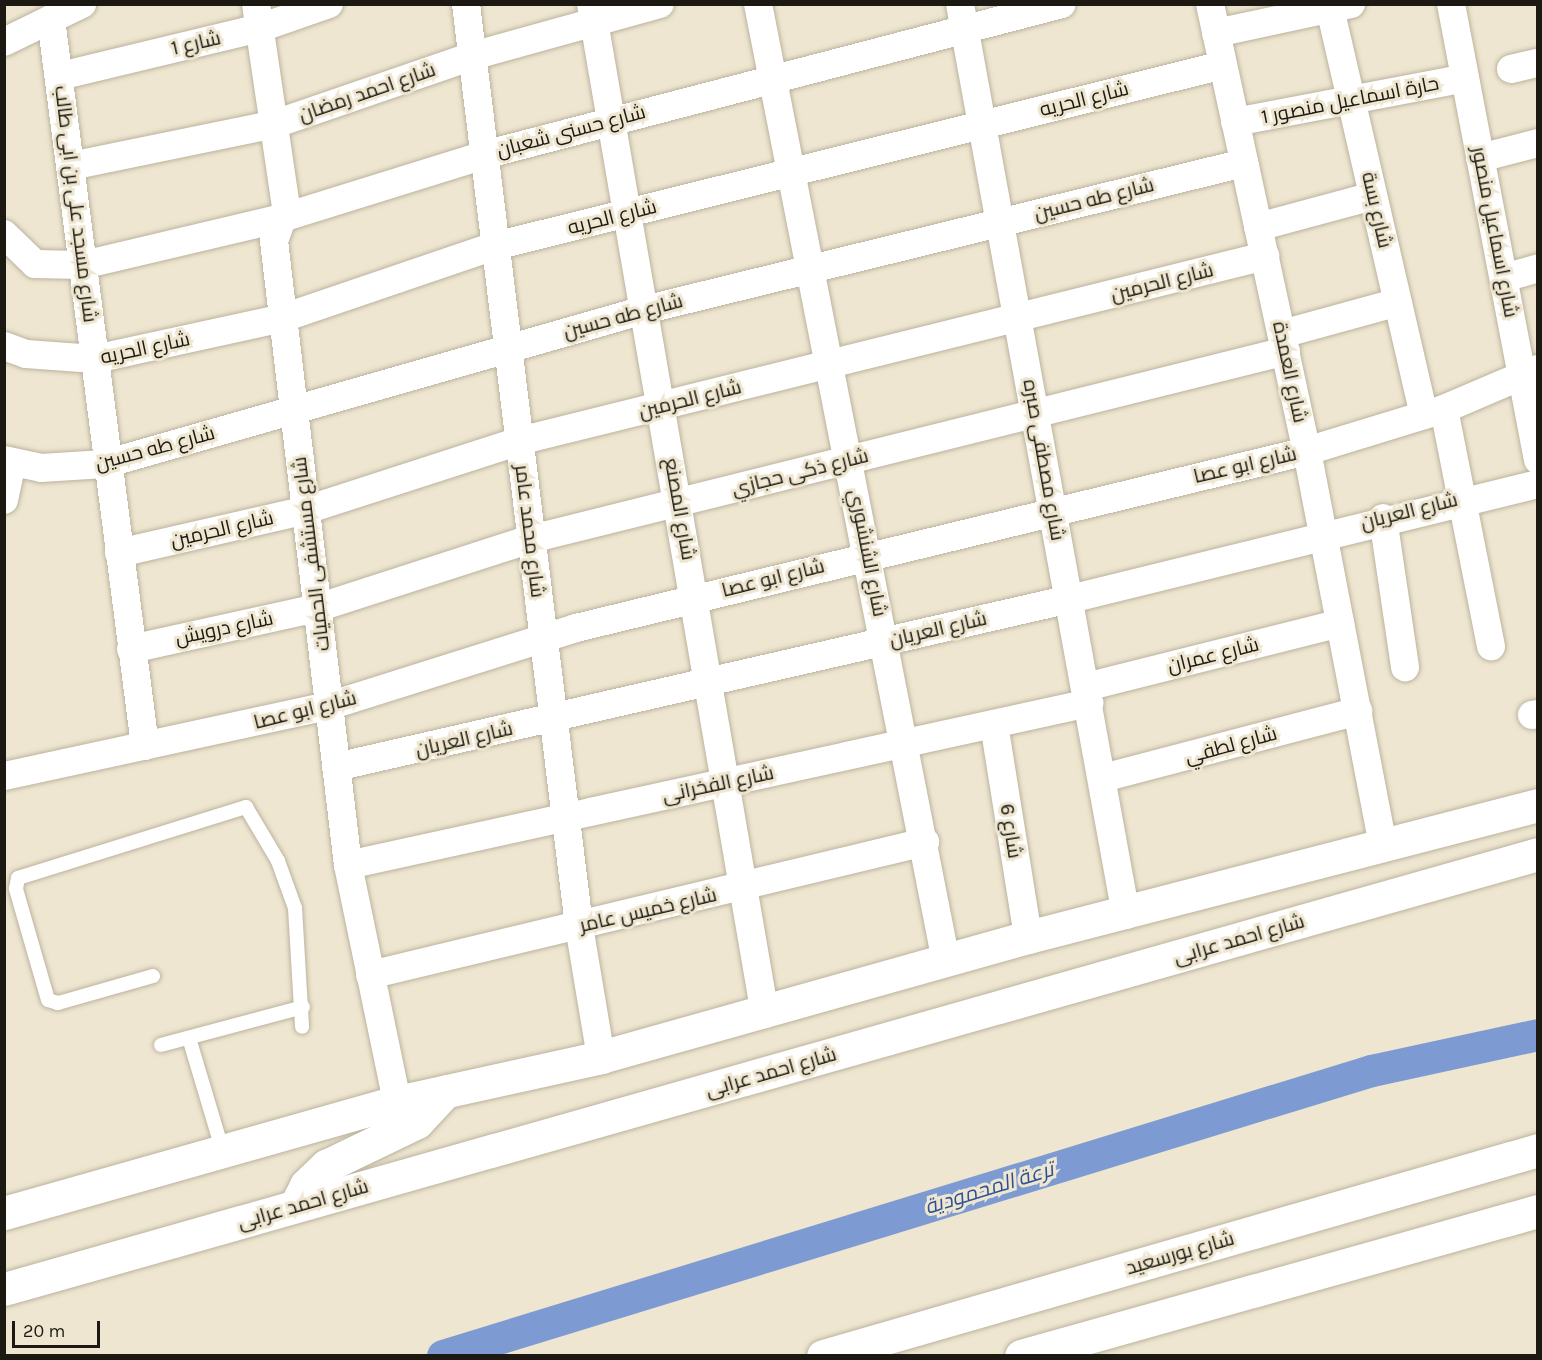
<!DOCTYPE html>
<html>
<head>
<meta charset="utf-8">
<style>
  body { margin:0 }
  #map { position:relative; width:1542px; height:1360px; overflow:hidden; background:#eee6d0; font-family:Karla,Cairo,sans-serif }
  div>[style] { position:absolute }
  .canal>* { height:32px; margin:-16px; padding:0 16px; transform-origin:16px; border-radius:16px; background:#7d9bd2 }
  .roads { filter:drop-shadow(0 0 2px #bbb39e) drop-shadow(0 0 2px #bbb39e) }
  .lane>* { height:14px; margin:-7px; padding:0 7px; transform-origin:7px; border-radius:7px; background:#fff }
  .street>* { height:28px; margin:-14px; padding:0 14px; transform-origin:14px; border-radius:14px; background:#fff }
  .secondary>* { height:33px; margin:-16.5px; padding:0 16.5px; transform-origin:16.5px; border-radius:16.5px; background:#fff }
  span { translate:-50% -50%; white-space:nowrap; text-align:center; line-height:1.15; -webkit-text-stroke:6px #eee6d0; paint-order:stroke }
  .street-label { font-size:20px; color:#1b1911 }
  .water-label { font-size:21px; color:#2d5194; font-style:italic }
  .frame { position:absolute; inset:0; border:6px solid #1b1911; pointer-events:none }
  .scale { position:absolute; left:12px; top:1321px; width:88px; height:27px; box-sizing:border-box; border:3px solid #1b1911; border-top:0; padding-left:8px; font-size:18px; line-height:21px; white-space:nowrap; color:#1b1911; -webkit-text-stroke:4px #eee6d0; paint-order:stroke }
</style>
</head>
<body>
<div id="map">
  <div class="canal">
    <i style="left:443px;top:1356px;width:972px;rotate:-17.06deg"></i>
    <i style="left:1372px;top:1071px;width:170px;rotate:-12.2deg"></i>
  </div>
  <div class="roads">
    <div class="lane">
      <i style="left:153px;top:976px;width:99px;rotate:164.1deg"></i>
      <i style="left:58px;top:1003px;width:10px;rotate:-163deg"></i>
      <i style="left:48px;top:1000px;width:116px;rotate:-106.1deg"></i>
      <i style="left:16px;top:889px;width:11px;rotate:-80deg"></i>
      <i style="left:18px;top:878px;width:239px;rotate:-17.3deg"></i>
      <i style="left:246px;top:807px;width:63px;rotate:59.3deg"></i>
      <i style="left:278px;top:861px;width:50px;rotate:70.1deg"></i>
      <i style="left:295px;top:908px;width:119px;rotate:86.6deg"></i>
      <i style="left:189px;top:1038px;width:116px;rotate:73.4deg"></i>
      <i style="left:161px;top:1045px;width:147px;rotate:-15deg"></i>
    </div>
    <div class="street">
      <i style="left:256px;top:4px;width:206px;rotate:81.6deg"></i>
      <i style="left:286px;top:208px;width:35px;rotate:110deg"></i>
      <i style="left:274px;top:241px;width:628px;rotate:83.24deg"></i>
      <i style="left:348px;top:865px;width:242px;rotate:78.3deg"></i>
      <i style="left:466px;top:4px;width:929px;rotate:83.01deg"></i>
      <i style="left:579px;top:926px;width:133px;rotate:80.5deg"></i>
      <i style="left:591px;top:4px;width:1025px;rotate:80.23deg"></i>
      <i style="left:758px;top:4px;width:975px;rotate:78.89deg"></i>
      <i style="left:960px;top:4px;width:926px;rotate:79.67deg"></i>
      <i style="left:1210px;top:4px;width:457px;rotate:77.8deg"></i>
      <i style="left:1307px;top:451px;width:403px;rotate:79.1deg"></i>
      <i style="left:1329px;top:4px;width:422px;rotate:77deg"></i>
      <i style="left:1451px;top:4px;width:464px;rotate:79.2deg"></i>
      <i style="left:51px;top:19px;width:733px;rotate:82.63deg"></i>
      <i style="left:1216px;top:33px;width:138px;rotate:-12.1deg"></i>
      <i style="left:4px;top:42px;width:87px;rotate:-26deg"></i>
      <i style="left:1511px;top:69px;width:28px;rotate:-13deg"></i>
      <i style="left:60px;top:76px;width:206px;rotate:-13.5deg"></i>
      <i style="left:260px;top:28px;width:73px;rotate:-19.2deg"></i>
      <i style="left:1235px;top:122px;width:234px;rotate:-10.8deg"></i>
      <i style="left:1480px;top:158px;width:60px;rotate:-14.5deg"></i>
      <i style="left:71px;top:166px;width:208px;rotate:-11.6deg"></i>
      <i style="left:275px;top:124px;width:208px;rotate:-19deg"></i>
      <i style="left:472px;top:56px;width:195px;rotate:-15.5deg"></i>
      <i style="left:1258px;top:227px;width:119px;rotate:-15.1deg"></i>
      <i style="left:4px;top:234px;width:43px;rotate:44.1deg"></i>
      <i style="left:35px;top:264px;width:48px;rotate:1.2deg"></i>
      <i style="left:83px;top:265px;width:204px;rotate:-13.3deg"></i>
      <i style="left:282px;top:218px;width:212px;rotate:-17.3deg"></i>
      <i style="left:484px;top:155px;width:597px;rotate:-14.64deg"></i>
      <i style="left:1504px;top:278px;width:35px;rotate:-16deg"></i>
      <i style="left:1282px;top:334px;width:120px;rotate:-15.4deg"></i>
      <i style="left:4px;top:346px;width:23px;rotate:20deg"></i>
      <i style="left:26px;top:354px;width:69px;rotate:4.1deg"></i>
      <i style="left:95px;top:359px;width:192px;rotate:-12.3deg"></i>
      <i style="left:283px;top:318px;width:224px;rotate:-18.8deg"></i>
      <i style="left:495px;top:246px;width:750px;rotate:-13.96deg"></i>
      <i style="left:1444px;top:409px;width:242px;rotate:78.8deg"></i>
      <i style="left:4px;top:460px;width:38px;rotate:12deg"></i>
      <i style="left:41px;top:468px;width:64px;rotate:-3.6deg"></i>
      <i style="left:105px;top:464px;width:561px;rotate:-15.95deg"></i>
      <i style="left:644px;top:310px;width:618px;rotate:-13.77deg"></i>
      <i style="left:4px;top:500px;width:38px;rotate:-78deg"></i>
      <i style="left:1383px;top:518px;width:151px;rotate:81.6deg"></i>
      <i style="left:119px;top:553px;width:192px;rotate:-12.9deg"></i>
      <i style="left:306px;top:510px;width:224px;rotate:-17.9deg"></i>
      <i style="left:519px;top:441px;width:769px;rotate:-13.93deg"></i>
      <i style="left:131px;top:649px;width:190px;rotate:-12.4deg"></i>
      <i style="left:317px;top:608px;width:225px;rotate:-17.9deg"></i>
      <i style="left:531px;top:539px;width:778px;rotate:-13.98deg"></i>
      <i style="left:1086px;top:687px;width:262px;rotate:-14.1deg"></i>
      <i style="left:1532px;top:715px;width:6px;rotate:-9deg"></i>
      <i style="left:994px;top:724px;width:216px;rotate:80.9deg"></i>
      <i style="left:336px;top:767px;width:753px;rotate:-12.89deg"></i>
      <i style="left:1070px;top:599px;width:482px;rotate:-13.8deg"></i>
      <i style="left:4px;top:776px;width:332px;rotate:-12.2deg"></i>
      <i style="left:329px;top:706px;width:259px;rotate:-17.5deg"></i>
      <i style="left:576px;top:628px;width:752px;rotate:-13.61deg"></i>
      <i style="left:1307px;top:451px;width:143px;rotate:-17deg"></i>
      <i style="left:1444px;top:409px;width:102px;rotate:-23.1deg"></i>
      <i style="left:1103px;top:778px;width:264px;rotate:-14.7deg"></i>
      <i style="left:348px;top:865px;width:759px;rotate:-12.33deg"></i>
      <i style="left:370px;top:975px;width:571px;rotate:-13.48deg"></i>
    </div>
    <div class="secondary">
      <i style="left:296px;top:1205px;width:22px;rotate:-63deg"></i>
      <i style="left:306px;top:1185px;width:28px;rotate:-44deg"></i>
      <i style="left:326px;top:1166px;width:101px;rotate:-25.8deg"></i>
      <i style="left:417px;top:1122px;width:42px;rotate:-46.9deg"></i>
      <i style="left:4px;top:1213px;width:408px;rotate:-15.8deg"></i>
      <i style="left:397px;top:1102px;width:209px;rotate:-12.4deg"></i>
      <i style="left:601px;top:1057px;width:444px;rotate:-15.7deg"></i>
      <i style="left:1028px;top:937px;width:527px;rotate:-14.51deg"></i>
      <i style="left:4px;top:1289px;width:1594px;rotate:-15.83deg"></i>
      <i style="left:823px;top:1356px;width:744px;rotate:-16.07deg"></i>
      <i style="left:1021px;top:1356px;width:537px;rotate:-15.67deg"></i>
    </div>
  </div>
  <div class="street-label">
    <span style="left:196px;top:43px;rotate:-13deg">شارع 1</span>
    <span style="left:367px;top:92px;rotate:-19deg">شارع احمد رمضان</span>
    <span style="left:1084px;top:99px;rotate:-14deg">شارع الحريه</span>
    <span style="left:1350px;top:100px;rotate:-11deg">حارة اسماعيل منصور 1</span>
    <span style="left:571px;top:131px;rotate:-15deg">شارع حسنى شعبان</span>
    <span style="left:1094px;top:199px;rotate:-14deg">شارع طه حسين</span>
    <span style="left:76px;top:204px;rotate:83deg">شارع مسجد على بن ابى طالب</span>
    <span style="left:1377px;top:210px;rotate:77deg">شارع بسة</span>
    <span style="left:612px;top:217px;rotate:-14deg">شارع الحريه</span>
    <span style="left:1495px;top:232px;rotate:79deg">شارع اسماعيل منصور</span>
    <span style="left:1162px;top:282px;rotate:-14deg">شارع الحرمين</span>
    <span style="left:623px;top:316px;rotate:-15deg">شارع طه حسين</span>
    <span style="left:145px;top:348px;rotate:-12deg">شارع الحريه</span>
    <span style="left:1290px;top:372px;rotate:78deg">شارع العمدة</span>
    <span style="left:690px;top:399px;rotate:-14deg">شارع الحرمين</span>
    <span style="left:155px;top:448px;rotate:-15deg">شارع طه حسين</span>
    <span style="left:1044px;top:460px;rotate:80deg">شارع مصطفى صبره</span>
    <span style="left:1245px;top:465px;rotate:-13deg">شارع ابو عصا</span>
    <span style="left:800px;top:472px;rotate:-14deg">شارع ذكى حجازي</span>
    <span style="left:680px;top:509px;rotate:80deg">شارع المصنع</span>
    <span style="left:1409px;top:511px;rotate:-14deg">شارع العريان</span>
    <span style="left:222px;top:529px;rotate:-13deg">شارع الحرمين</span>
    <span style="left:530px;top:531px;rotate:83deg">شارع محمد عامر</span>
    <span style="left:868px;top:553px;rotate:79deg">شارع الشنشوري</span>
    <span style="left:311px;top:554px;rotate:-97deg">شارع مستشفى الحميات</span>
    <span style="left:773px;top:578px;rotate:-14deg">شارع ابو عصا</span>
    <span style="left:224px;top:628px;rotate:-12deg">شارع درويش</span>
    <span style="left:938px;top:629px;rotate:-13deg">شارع العريان</span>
    <span style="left:1213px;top:655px;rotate:-14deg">شارع عمران</span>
    <span style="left:305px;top:710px;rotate:-14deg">شارع ابو عصا</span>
    <span style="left:464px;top:739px;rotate:-13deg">شارع العريان</span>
    <span style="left:1231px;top:745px;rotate:-15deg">شارع لطفي</span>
    <span style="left:718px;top:784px;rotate:-12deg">شارع الفخرانى</span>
    <span style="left:1011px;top:831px;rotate:81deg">شارع 6</span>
    <span style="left:648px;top:910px;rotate:-13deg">شارع خميس عامر</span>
    <span style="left:1239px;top:939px;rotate:-16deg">شارع احمد عرابى</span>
    <span style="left:771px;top:1072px;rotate:-16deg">شارع احمد عرابى</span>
    <span style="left:303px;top:1204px;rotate:-16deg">شارع احمد عرابى</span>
    <span style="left:1180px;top:1253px;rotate:-16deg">شارع بورسعيد</span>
  </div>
  <div class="water-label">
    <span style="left:989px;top:1188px;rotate:-17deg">ترعة المحمودية</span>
  </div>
  <div class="frame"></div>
  <div class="scale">20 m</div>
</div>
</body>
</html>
